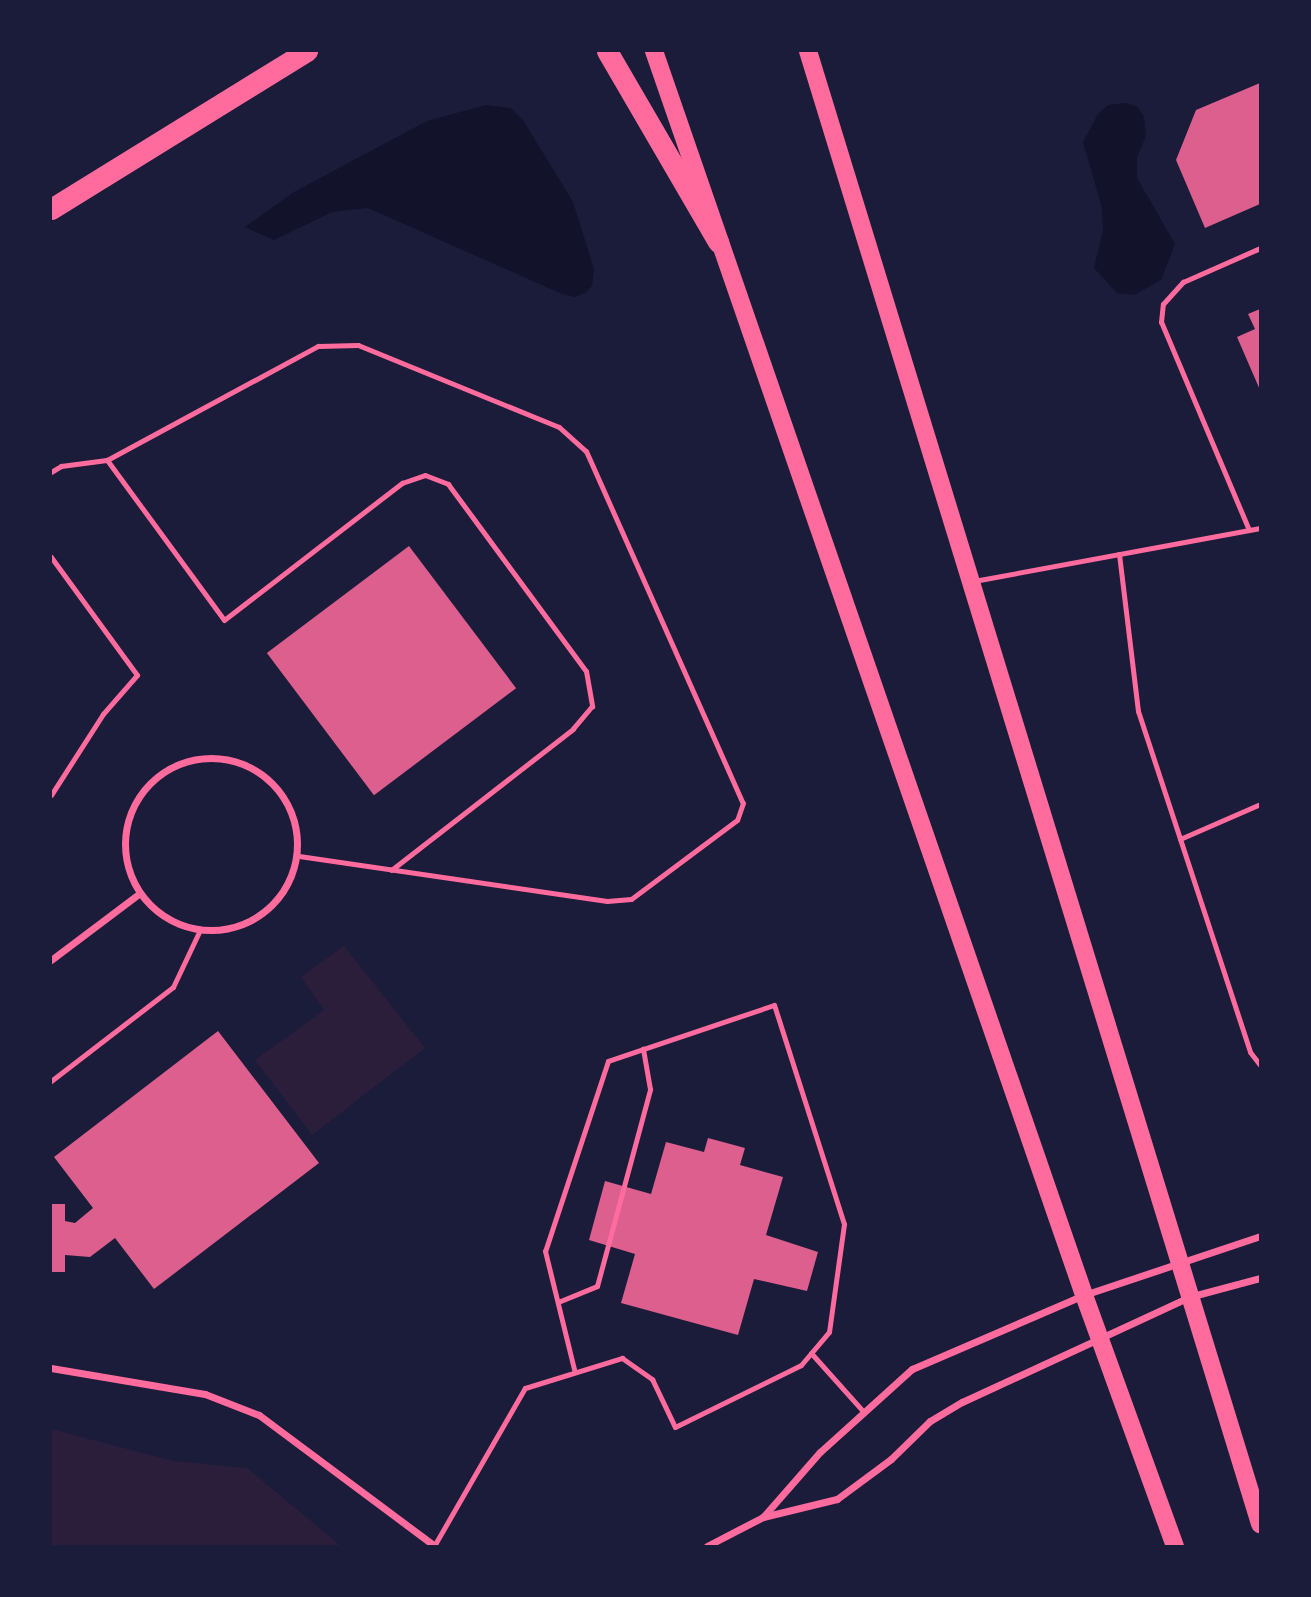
<!DOCTYPE html>
<html>
<head>
<meta charset="utf-8">
<style>
  body { margin:0 }
  #map { position:relative; width:1311px; height:1597px; overflow:hidden; background:#1b1b3a; font-family:Lora,serif }
  div>[style] { position:absolute }
  .green>* { inset:0; background:#2a1e3b }
  .water>* { inset:0; background:#12122b }
  .building>* { inset:0; background:#dd5f8e; transform-origin:0 0 }
  .service>* { height:5px; margin:-2.5px; padding:0 2.5px; transform-origin:2.5px; border-radius:2.5px; background:#ff6b9d }
  .minor>* { height:7px; margin:-3.5px; padding:0 3.5px; transform-origin:3.5px; border-radius:3.5px; background:#ff6b9d }
  .minor>.ring { margin:-3.5px; padding:0; box-sizing:content-box; background:none; border:7px solid #ff6b9d; border-radius:50% }
  .primary>* { height:18px; margin:-9px; padding:0 9px; transform-origin:9px; border-radius:9px; background:#ff6b9d }
  .motorway>* { height:21px; margin:-10.5px; padding:0 10.5px; transform-origin:10.5px; border-radius:10.5px; background:#ff6b9d }
  span { translate:-50% -50%; white-space:nowrap; text-align:center; line-height:1.15; -webkit-text-stroke:6px #1b1b3a; paint-order:stroke }
  .frame { position:absolute; inset:0; border:52px solid #1b1b3a; pointer-events:none }
</style>
</head>
<body>
<div id="map">
  <div class="green">
    <i style="clip-path:polygon(344px 946px,425px 1048px,312px 1135px,255px 1060px,324px 1010px,301px 977px)"></i>
    <i style="clip-path:polygon(51px 1429px,174px 1461px,247px 1468px,341px 1546px,51px 1546px)"></i>
  </div>
  <div class="water">
    <i style="clip-path:polygon(1125px 103px,1138px 107px,1144px 117px,1146px 136px,1137px 157px,1137px 178px,1175px 244px,1161px 280px,1134px 295px,1117px 293px,1094px 268px,1103px 231px,1102px 208px,1083px 142px,1098px 114px,1108px 105px)"></i>
    <i style="clip-path:polygon(486px 105px,511px 108px,523px 120px,573px 202px,594px 269px,592px 286px,585px 293px,575px 297px,562px 294px,368px 208px,332px 212px,274px 240px,245px 227px,294px 192px,427px 121px)"></i>
  </div>
  <div class="building">
    <i style="clip-path:polygon(1260px 83px,1260px 204px,1205px 228px,1176px 160px,1196px 110px)"></i>
    <i style="clip-path:polygon(1260px 309px,1260px 390px,1237px 337px,1255px 329px,1248px 314px)"></i>
    <i style="left:409px;top:546px;width:178px;height:178px;rotate:53deg"></i>
    <i style="clip-path:polygon(218px 1031px,319px 1163px,154px 1289px,115px 1238px,90px 1257px,65px 1255px,65px 1272px,51px 1272px,51px 1204px,65px 1204px,65px 1221px,75px 1223px,93px 1208px,54px 1157px)"></i>
    <i style="clip-path:polygon(708px 1138px,745px 1148px,740px 1165px,783px 1177px,766px 1235px,818px 1252px,807px 1291px,754px 1279px,738px 1335px,621px 1303px,635px 1254px,589px 1240px,605px 1181px,651px 1194px,666px 1142px,704px 1152px)"></i>
  </div>
  <div class="service">
    <i style="left:107px;top:460px;width:198px;rotate:53.8deg"></i>
    <i style="left:224px;top:620px;width:225px;rotate:-37.6deg"></i>
    <i style="left:402px;top:483px;width:24px;rotate:-19deg"></i>
    <i style="left:425px;top:475px;width:25px;rotate:21deg"></i>
    <i style="left:448px;top:484px;width:232px;rotate:53.6deg"></i>
    <i style="left:586px;top:671px;width:36px;rotate:80deg"></i>
    <i style="left:592px;top:706px;width:30px;rotate:130deg"></i>
    <i style="left:573px;top:729px;width:230px;rotate:142.2deg"></i>
    <i style="left:51px;top:472px;width:12px;rotate:-31deg"></i>
    <i style="left:61px;top:466px;width:46px;rotate:-7.4deg"></i>
    <i style="left:107px;top:460px;width:240px;rotate:-28.4deg"></i>
    <i style="left:318px;top:346px;width:40px;rotate:-1.4deg"></i>
    <i style="left:358px;top:345px;width:217px;rotate:22.2deg"></i>
    <i style="left:559px;top:427px;width:36px;rotate:42deg"></i>
    <i style="left:586px;top:451px;width:385px;rotate:66deg"></i>
    <i style="left:743px;top:803px;width:18px;rotate:109deg"></i>
    <i style="left:737px;top:820px;width:132px;rotate:143.3deg"></i>
    <i style="left:631px;top:899px;width:24px;rotate:175deg"></i>
    <i style="left:607px;top:901px;width:313px;rotate:-171.7deg"></i>
    <i style="left:1249px;top:530px;width:226px;rotate:-112.9deg"></i>
    <i style="left:1161px;top:322px;width:18px;rotate:-84deg"></i>
    <i style="left:1163px;top:304px;width:30px;rotate:-48deg"></i>
    <i style="left:1183px;top:282px;width:84px;rotate:-23.8deg"></i>
    <i style="left:1119px;top:554px;width:158px;rotate:83.1deg"></i>
    <i style="left:1138px;top:711px;width:359px;rotate:71.8deg"></i>
    <i style="left:1250px;top:1052px;width:16px;rotate:52deg"></i>
    <i style="left:51px;top:557px;width:146px;rotate:53.9deg"></i>
    <i style="left:137px;top:675px;width:52px;rotate:131.1deg"></i>
    <i style="left:103px;top:714px;width:96px;rotate:122.7deg"></i>
    <i style="left:974px;top:581px;width:291px;rotate:-10.5deg"></i>
    <i style="left:1180px;top:839px;width:87px;rotate:-23.6deg"></i>
    <i style="left:51px;top:1081px;width:154px;rotate:-37.6deg"></i>
    <i style="left:173px;top:987px;width:63px;rotate:-64.7deg"></i>
    <i style="left:558px;top:1302px;width:42px;rotate:-22.3deg"></i>
    <i style="left:597px;top:1286px;width:204px;rotate:-74.9deg"></i>
    <i style="left:650px;top:1089px;width:41px;rotate:-99.9deg"></i>
    <i style="left:811px;top:1353px;width:76px;rotate:48.2deg"></i>
    <i style="left:434px;top:1546px;width:182px;rotate:-60.1deg"></i>
    <i style="left:525px;top:1388px;width:102px;rotate:-17.2deg"></i>
    <i style="left:622px;top:1358px;width:37px;rotate:35deg"></i>
    <i style="left:652px;top:1379px;width:53px;rotate:64.4deg"></i>
    <i style="left:675px;top:1427px;width:140px;rotate:-26.2deg"></i>
    <i style="left:801px;top:1365px;width:43px;rotate:-49.7deg"></i>
    <i style="left:829px;top:1332px;width:109px;rotate:-82.1deg"></i>
    <i style="left:844px;top:1224px;width:230px;rotate:-107.7deg"></i>
    <i style="left:774px;top:1005px;width:175px;rotate:161.4deg"></i>
    <i style="left:608px;top:1061px;width:200px;rotate:108.3deg"></i>
    <i style="left:545px;top:1251px;width:122px;rotate:76.2deg"></i>
  </div>
  <div class="minor">
    <i class="ring" style="left:125px;top:758px;width:165px;height:165px"></i>
    <i style="left:51px;top:960px;width:111px;rotate:-37deg"></i>
    <i style="left:51px;top:1368px;width:156px;rotate:9.6deg"></i>
    <i style="left:205px;top:1394px;width:58px;rotate:21.3deg"></i>
    <i style="left:259px;top:1415px;width:219px;rotate:36.7deg"></i>
    <i style="left:763px;top:1517px;width:86px;rotate:-48.8deg"></i>
    <i style="left:820px;top:1452px;width:124px;rotate:-42.1deg"></i>
    <i style="left:912px;top:1369px;width:187px;rotate:-23.3deg"></i>
    <i style="left:1084px;top:1295px;width:186px;rotate:-18.5deg"></i>
    <i style="left:707px;top:1546px;width:63px;rotate:-27.4deg"></i>
    <i style="left:763px;top:1517px;width:76px;rotate:-13.7deg"></i>
    <i style="left:837px;top:1499px;width:67px;rotate:-36.5deg"></i>
    <i style="left:891px;top:1459px;width:54px;rotate:-44.3deg"></i>
    <i style="left:930px;top:1421px;width:37px;rotate:-31deg"></i>
    <i style="left:962px;top:1402px;width:250px;rotate:-24.8deg"></i>
    <i style="left:1189px;top:1297px;width:73px;rotate:-15deg"></i>
  </div>
  <div class="primary">
    <i style="left:654px;top:51px;width:1316px;rotate:70.93deg"></i>
    <i style="left:1084px;top:1295px;width:267px;rotate:70.1deg"></i>
    <i style="left:808px;top:51px;width:1541px;rotate:72.94deg"></i>
  </div>
  <div class="motorway">
    <i style="left:607px;top:51px;width:221px;rotate:59.8deg"></i>
    <i style="left:51px;top:209px;width:301px;rotate:-31.7deg"></i>
  </div>
  <div class="frame"></div>
</div>
</body>
</html>
